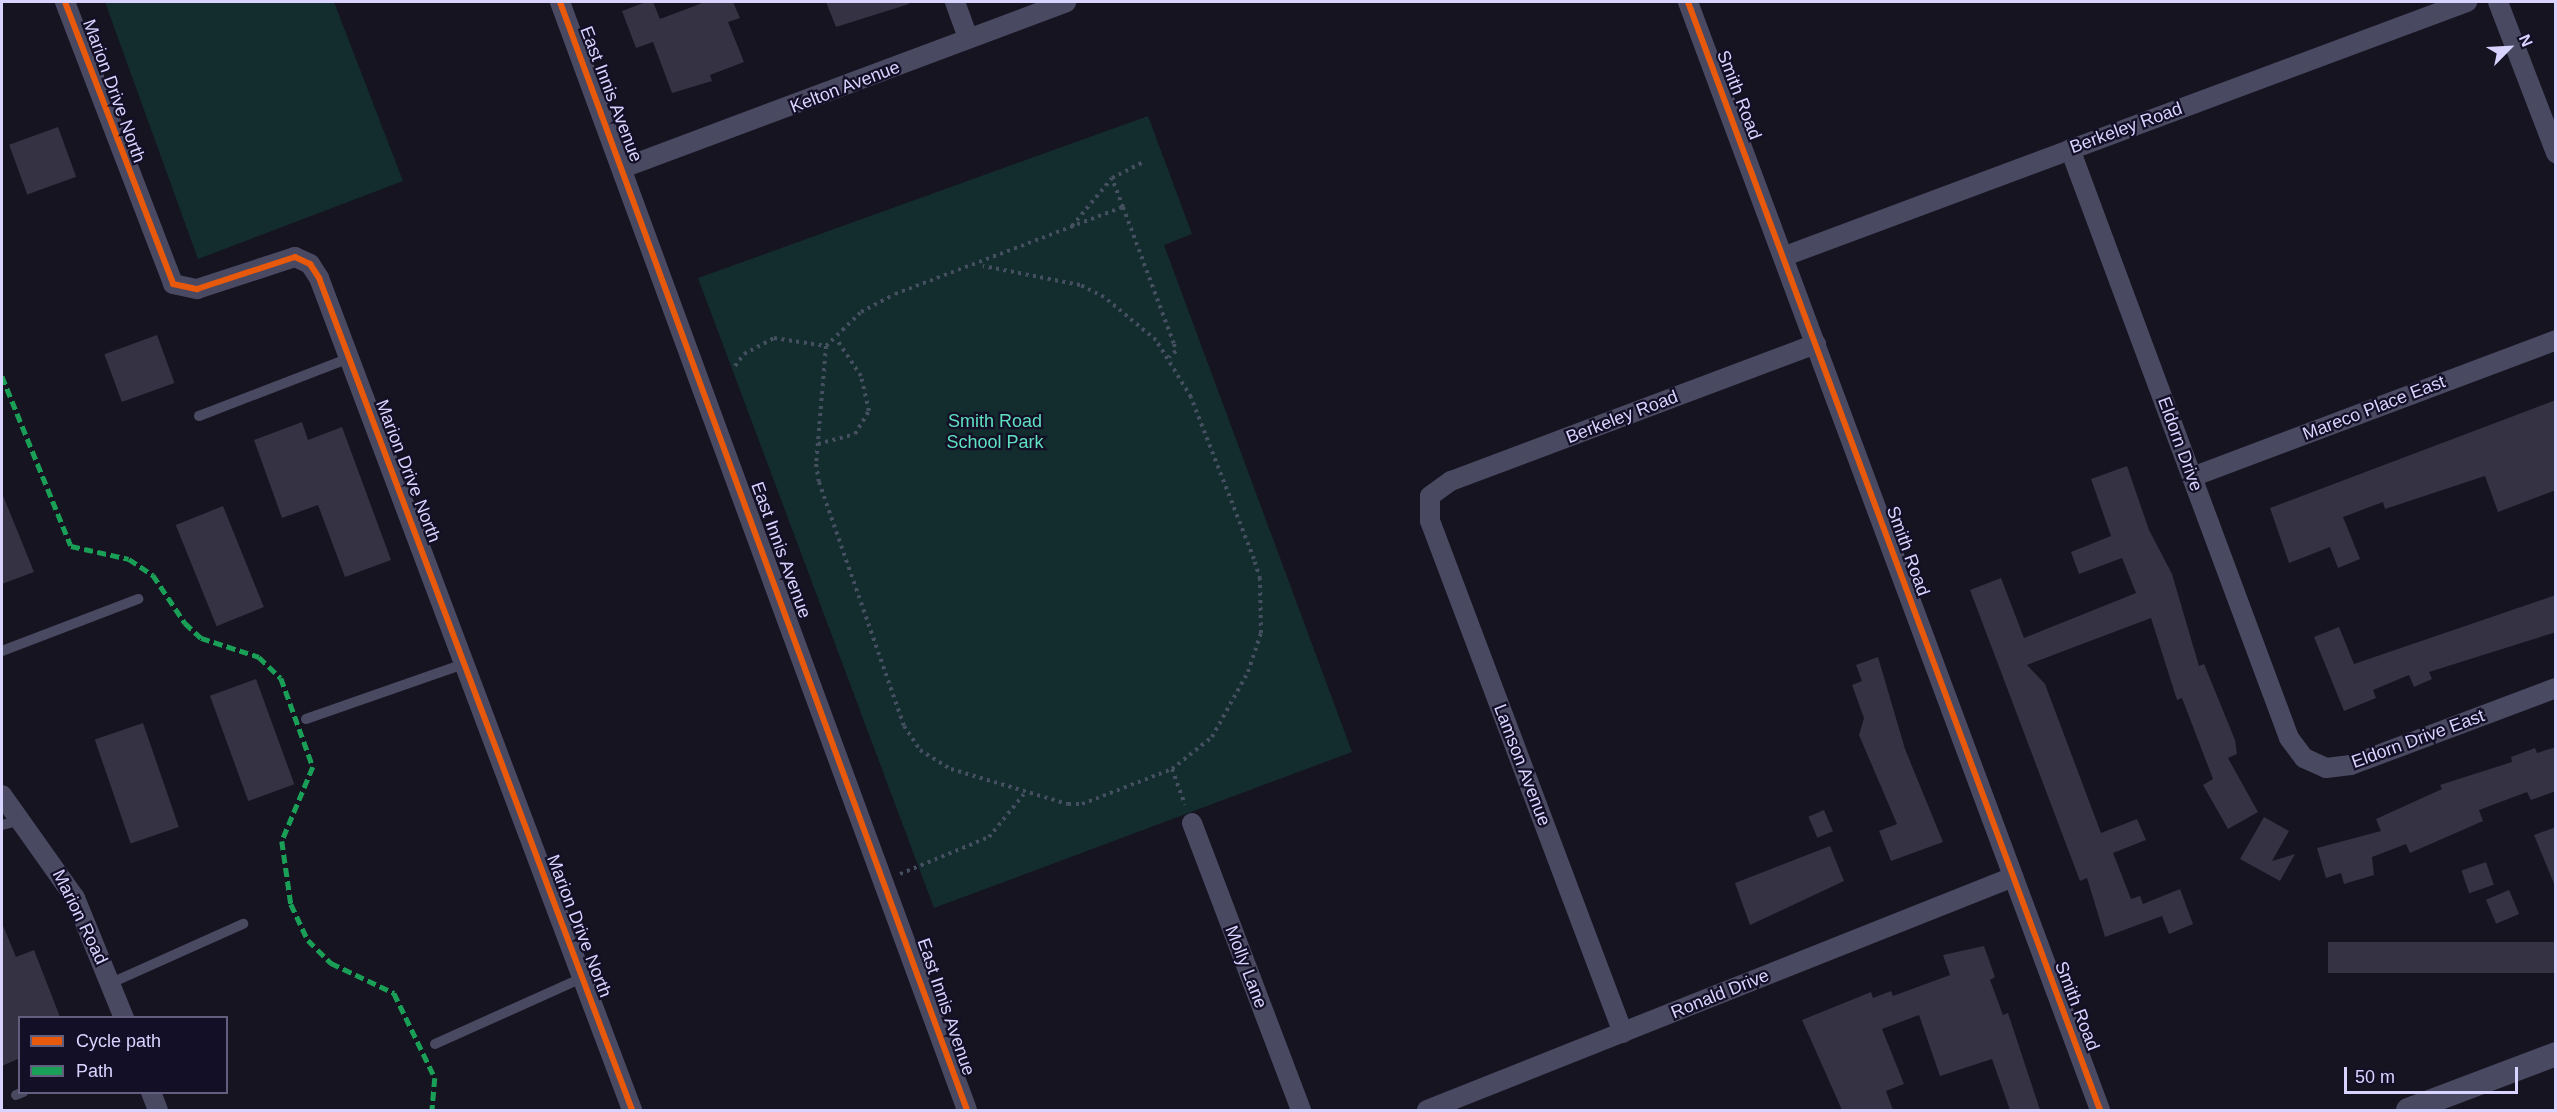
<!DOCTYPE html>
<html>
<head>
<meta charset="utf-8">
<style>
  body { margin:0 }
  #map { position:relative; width:2557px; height:1112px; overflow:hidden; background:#161421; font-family:Helvetica,sans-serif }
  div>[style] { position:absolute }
  .green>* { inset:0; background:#132c2d }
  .building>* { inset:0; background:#343243; transform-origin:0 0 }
  .path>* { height:4px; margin-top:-2px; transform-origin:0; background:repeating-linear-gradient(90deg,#44505f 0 3px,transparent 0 7.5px) }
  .service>* { height:10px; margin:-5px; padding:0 5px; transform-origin:5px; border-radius:5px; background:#4a4962 }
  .minor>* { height:20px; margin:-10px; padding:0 10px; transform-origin:10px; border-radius:10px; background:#4a4962 }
  .tertiary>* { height:24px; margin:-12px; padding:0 12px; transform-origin:12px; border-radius:12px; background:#4a4962 }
  .quiet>* { height:4.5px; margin-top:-2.25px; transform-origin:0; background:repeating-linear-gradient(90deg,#1a9f57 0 9px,transparent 0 13.5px) }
  .cycleway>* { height:6px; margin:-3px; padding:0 3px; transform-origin:3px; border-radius:3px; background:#e8590c }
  span { translate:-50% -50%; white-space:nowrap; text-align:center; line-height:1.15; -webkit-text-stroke:4.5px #130f26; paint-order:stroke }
  .street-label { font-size:18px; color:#d9d4ff }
  .park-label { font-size:18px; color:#5fe0c0 }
  .frame { position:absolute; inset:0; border:3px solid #d9d4ff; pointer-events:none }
  .legend { position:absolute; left:18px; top:1016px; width:210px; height:78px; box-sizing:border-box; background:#130f26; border:2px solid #625e7d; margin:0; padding:8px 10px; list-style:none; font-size:18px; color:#d9d4ff }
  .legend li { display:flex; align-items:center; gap:12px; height:30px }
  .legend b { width:30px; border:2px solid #625e7d }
  .north { position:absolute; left:2479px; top:18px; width:60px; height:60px; -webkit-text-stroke:4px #130f26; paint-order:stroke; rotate:66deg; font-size:16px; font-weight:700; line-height:24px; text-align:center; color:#d9d4ff }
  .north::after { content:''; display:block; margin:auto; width:21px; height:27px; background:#d9d4ff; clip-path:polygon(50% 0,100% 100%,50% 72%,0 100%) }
  .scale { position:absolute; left:2344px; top:1067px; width:174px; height:27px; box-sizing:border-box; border:3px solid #d9d4ff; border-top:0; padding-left:8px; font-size:18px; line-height:21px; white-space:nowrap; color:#d9d4ff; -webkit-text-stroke:4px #130f26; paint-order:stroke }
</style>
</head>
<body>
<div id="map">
  <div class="green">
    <i style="clip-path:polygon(105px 2px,334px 2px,403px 181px,198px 259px)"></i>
    <i style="clip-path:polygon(1148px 116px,1192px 234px,1164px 245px,1352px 752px,934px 908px,698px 278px)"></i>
  </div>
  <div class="building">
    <i style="clip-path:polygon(646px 2px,653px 2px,660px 19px,705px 2px,733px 2px,740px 18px,728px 22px,744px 62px,710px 75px,712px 81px,672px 93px,653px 42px,636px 48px,622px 11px)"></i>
    <i style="clip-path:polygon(826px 2px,909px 2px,909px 4px,836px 27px)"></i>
    <i style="left:58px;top:127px;width:53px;height:52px;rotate:70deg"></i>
    <i style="left:157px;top:335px;width:51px;height:56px;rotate:70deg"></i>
    <i style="clip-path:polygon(2556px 400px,2556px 490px,2498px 512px,2485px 476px,2385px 509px,2383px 502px,2343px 517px,2360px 559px,2338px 568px,2330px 547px,2289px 563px,2270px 508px)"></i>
    <i style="clip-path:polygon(302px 422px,308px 440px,342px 427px,391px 560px,345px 577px,318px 505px,282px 518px,254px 440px)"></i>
    <i style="clip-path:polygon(2127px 466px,2149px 530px,2172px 574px,2199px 666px,2204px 664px,2235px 740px,2237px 754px,2228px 758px,2258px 812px,2228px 829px,2203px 785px,2213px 779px,2182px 698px,2177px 700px,2151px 618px,2027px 665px,2045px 684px,2101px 833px,2137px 819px,2146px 840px,2113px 853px,2131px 899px,2140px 896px,2143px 904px,2180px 889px,2193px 924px,2169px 934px,2162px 916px,2105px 937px,2087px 878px,2080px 881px,1970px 590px,2001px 578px,2024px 638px,2136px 593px,2122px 558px,2079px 574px,2071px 552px,2111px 536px,2091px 479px)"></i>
    <i style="clip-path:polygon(2px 493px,34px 572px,2px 584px)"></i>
    <i style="left:223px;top:506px;width:109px;height:51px;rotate:68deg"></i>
    <i style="clip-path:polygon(2556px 595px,2556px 632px,2429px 672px,2432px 679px,2414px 687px,2409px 675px,2373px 690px,2376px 698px,2344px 711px,2314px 637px,2339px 627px,2354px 664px)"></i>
    <i style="clip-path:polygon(1878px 657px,1905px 749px,1943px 842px,1891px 861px,1879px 831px,1897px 824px,1859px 735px,1864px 718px,1852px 685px,1862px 681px,1856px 665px)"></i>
    <i style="left:256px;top:679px;width:112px;height:49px;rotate:70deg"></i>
    <i style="left:143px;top:723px;width:110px;height:51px;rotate:71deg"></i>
    <i style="clip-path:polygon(2556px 747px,2556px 791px,2531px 800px,2527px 792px,2479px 810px,2483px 821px,2410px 853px,2406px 844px,2372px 857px,2374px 875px,2344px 884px,2341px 873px,2326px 878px,2317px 848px,2381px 831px,2376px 819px,2442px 789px,2440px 785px,2512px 762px,2511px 757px,2535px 748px,2537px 753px)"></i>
    <i style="left:1824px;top:810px;width:23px;height:17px;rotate:67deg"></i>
    <i style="clip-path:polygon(2264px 817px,2289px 831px,2272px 861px,2295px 854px,2280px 881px,2240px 859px)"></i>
    <i style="clip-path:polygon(2556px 827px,2556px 886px,2555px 886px,2534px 835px)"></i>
    <i style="clip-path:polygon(1830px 846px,1844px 881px,1750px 925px,1735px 883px)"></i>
    <i style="left:2486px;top:862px;width:24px;height:26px;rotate:71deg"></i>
    <i style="left:2509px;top:890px;width:26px;height:25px;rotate:67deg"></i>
    <i style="clip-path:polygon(2px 923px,16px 957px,34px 950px,60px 1017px,20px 1017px,20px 1058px,2px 1066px)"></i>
    <i style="left:2556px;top:942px;width:31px;height:228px;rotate:90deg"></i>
    <i style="clip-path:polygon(1984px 946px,1995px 977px,1990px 980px,2003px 1015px,2008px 1013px,2040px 1110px,2010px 1110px,1992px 1059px,1940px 1076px,1919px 1015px,1882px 1029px,1904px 1084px,1886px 1091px,1893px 1110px,1842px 1110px,1802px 1020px,1871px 992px,1873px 998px,1891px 991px,1893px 996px,1950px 975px,1943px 955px)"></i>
  </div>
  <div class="path">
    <i style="left:1123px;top:207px;width:31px;rotate:-111deg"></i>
    <i style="left:1112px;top:178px;width:36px;rotate:-27deg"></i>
    <i style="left:1072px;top:226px;width:62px;rotate:-50.2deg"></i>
    <i style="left:826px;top:346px;width:49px;rotate:-44.2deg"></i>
    <i style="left:861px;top:312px;width:38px;rotate:-28deg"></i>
    <i style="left:895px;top:294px;width:244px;rotate:-20.9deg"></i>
    <i style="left:1123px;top:207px;width:146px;rotate:69.6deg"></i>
    <i style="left:1174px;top:344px;width:7px;rotate:74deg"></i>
    <i style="left:1176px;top:351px;width:9px;rotate:139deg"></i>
    <i style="left:735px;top:366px;width:15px;rotate:-53deg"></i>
    <i style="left:744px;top:354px;width:34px;rotate:-28deg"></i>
    <i style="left:774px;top:338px;width:53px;rotate:8.7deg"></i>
    <i style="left:826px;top:346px;width:118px;rotate:94.8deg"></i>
    <i style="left:816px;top:464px;width:18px;rotate:81deg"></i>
    <i style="left:819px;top:482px;width:258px;rotate:70.8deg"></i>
    <i style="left:904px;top:726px;width:29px;rotate:56deg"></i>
    <i style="left:920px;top:750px;width:36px;rotate:32deg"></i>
    <i style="left:951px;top:769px;width:122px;rotate:16.7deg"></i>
    <i style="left:1068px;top:804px;width:14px"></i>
    <i style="left:1082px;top:804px;width:97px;rotate:-21.3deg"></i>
    <i style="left:1172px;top:769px;width:51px;rotate:-38.7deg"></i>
    <i style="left:1212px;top:737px;width:74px;rotate:-61deg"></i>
    <i style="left:1248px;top:672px;width:41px;rotate:-71.6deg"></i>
    <i style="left:1261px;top:633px;width:54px;rotate:-91.1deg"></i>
    <i style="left:1260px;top:579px;width:21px;rotate:-107deg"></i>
    <i style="left:1254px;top:559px;width:174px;rotate:-111.3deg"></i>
    <i style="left:1191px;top:397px;width:67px;rotate:-121.6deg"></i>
    <i style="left:1156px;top:340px;width:67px;rotate:-140.4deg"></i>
    <i style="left:1104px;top:297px;width:27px;rotate:-153deg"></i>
    <i style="left:1080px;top:285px;width:99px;rotate:-168.9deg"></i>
    <i style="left:818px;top:444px;width:38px;rotate:-15deg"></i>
    <i style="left:855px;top:434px;width:27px;rotate:-59deg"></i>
    <i style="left:869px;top:411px;width:36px;rotate:-103deg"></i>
    <i style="left:861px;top:376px;width:43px;rotate:-123.7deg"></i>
    <i style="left:1172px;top:769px;width:38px;rotate:70deg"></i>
    <i style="left:900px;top:874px;width:96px;rotate:-22.6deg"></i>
    <i style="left:989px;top:837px;width:55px;rotate:-50.9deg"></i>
  </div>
  <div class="service">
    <i style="left:199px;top:416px;width:161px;rotate:-21.1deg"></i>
    <i style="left:2px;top:651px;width:146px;rotate:-20.9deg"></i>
    <i style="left:306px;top:719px;width:167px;rotate:-19.2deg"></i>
    <i style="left:2px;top:825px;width:20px;rotate:-15deg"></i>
    <i style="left:111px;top:983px;width:145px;rotate:-24.1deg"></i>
    <i style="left:435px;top:1044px;width:161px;rotate:-24.2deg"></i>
    <i style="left:16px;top:1095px;width:8px;rotate:-23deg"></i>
  </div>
  <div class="minor">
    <i style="left:65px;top:2px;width:302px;rotate:69deg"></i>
    <i style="left:173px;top:284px;width:25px;rotate:12deg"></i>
    <i style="left:197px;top:289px;width:103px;rotate:-18.1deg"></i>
    <i style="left:295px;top:257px;width:17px;rotate:25deg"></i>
    <i style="left:310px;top:264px;width:17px;rotate:57deg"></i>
    <i style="left:319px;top:278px;width:889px;rotate:69.38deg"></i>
    <i style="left:560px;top:2px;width:1180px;rotate:69.83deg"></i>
    <i style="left:955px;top:2px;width:37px;rotate:70deg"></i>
    <i style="left:1688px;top:2px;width:1182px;rotate:69.6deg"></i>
    <i style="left:2498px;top:2px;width:162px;rotate:69deg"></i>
    <i style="left:2070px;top:149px;width:628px;rotate:69.6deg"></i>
    <i style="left:2289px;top:738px;width:25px;rotate:53deg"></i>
    <i style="left:2304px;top:758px;width:24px;rotate:24deg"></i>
    <i style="left:2326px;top:768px;width:25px;rotate:-7deg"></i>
    <i style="left:2351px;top:765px;width:219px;rotate:-20.6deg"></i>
    <i style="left:623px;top:168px;width:473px;rotate:-20.5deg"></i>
    <i style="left:1785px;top:256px;width:728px;rotate:-20.43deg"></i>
    <i style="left:2192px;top:477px;width:389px;rotate:-20.6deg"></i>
    <i style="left:2px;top:795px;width:126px;rotate:54.7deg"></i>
    <i style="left:75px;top:898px;width:130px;rotate:67.8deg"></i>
    <i style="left:1192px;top:823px;width:307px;rotate:69.2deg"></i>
    <i style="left:1623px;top:1033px;width:547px;rotate:-110.65deg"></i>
    <i style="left:1430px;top:521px;width:25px;rotate:-90deg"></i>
    <i style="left:1430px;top:496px;width:26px;rotate:-36deg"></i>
    <i style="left:1451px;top:481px;width:390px;rotate:-20.6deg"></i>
    <i style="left:151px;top:1092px;width:19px;rotate:69deg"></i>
    <i style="left:1427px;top:1110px;width:631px;rotate:-21.68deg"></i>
  </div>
  <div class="tertiary">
    <i style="left:2408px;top:1110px;width:158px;rotate:-20.7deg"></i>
  </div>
  <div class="quiet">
    <i style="left:2px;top:376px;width:183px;rotate:67.9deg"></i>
    <i style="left:71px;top:546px;width:59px;rotate:12.6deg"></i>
    <i style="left:129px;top:559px;width:29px;rotate:34deg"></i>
    <i style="left:153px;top:575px;width:58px;rotate:56.3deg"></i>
    <i style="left:185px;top:623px;width:22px;rotate:43deg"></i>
    <i style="left:201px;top:638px;width:61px;rotate:18.1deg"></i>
    <i style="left:259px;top:657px;width:30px;rotate:44deg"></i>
    <i style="left:281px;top:678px;width:95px;rotate:70.2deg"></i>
    <i style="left:313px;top:767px;width:80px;rotate:112.7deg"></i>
    <i style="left:282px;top:841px;width:64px;rotate:81.9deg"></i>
    <i style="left:291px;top:904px;width:40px;rotate:65deg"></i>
    <i style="left:308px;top:940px;width:33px;rotate:45deg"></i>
    <i style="left:331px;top:963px;width:70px;rotate:25.5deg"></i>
    <i style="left:394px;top:993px;width:94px;rotate:64.2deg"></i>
    <i style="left:435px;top:1078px;width:32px;rotate:95deg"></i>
  </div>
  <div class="cycleway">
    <i style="left:65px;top:2px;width:302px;rotate:69deg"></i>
    <i style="left:173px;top:284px;width:25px;rotate:12deg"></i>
    <i style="left:197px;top:289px;width:103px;rotate:-18.1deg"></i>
    <i style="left:295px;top:257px;width:17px;rotate:25deg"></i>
    <i style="left:310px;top:264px;width:17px;rotate:57deg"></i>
    <i style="left:319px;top:278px;width:889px;rotate:69.38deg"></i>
    <i style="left:560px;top:2px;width:1180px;rotate:69.83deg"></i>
    <i style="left:1688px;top:2px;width:1182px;rotate:69.6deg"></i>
  </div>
  <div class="street-label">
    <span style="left:845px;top:87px;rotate:-21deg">Kelton Avenue</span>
    <span style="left:114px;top:91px;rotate:70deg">Marion Drive North</span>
    <span style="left:611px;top:94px;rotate:69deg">East Innis Avenue</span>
    <span style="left:1739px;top:95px;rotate:69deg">Smith Road</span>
    <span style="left:2126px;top:128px;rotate:-20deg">Berkeley Road</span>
    <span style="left:2374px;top:408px;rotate:-21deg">Mareco Place East</span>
    <span style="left:1622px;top:417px;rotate:-21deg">Berkeley Road</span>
    <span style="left:2180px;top:444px;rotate:70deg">Eldorn Drive</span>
    <span style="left:408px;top:471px;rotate:69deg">Marion Drive North</span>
    <span style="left:781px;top:550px;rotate:70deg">East Innis Avenue</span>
    <span style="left:1908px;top:551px;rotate:70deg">Smith Road</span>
    <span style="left:2418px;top:739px;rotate:-20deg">Eldorn Drive East</span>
    <span style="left:1522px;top:765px;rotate:69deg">Lamson Avenue</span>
    <span style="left:80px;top:917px;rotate:64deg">Marion Road</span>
    <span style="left:579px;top:926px;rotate:69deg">Marion Drive North</span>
    <span style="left:1246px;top:967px;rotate:69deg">Molly Lane</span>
    <span style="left:1720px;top:994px;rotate:-22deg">Ronald Drive</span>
    <span style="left:2077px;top:1006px;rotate:69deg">Smith Road</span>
    <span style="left:946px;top:1007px;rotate:71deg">East Innis Avenue</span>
  </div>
  <div class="park-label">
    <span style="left:995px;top:432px">Smith Road<br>School Park</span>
  </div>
  <div class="frame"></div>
  <ul class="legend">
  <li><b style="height:8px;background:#e8590c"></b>Cycle path</li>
  <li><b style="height:8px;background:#1a9f57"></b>Path</li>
  </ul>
  <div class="north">N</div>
  <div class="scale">50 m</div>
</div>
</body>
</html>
